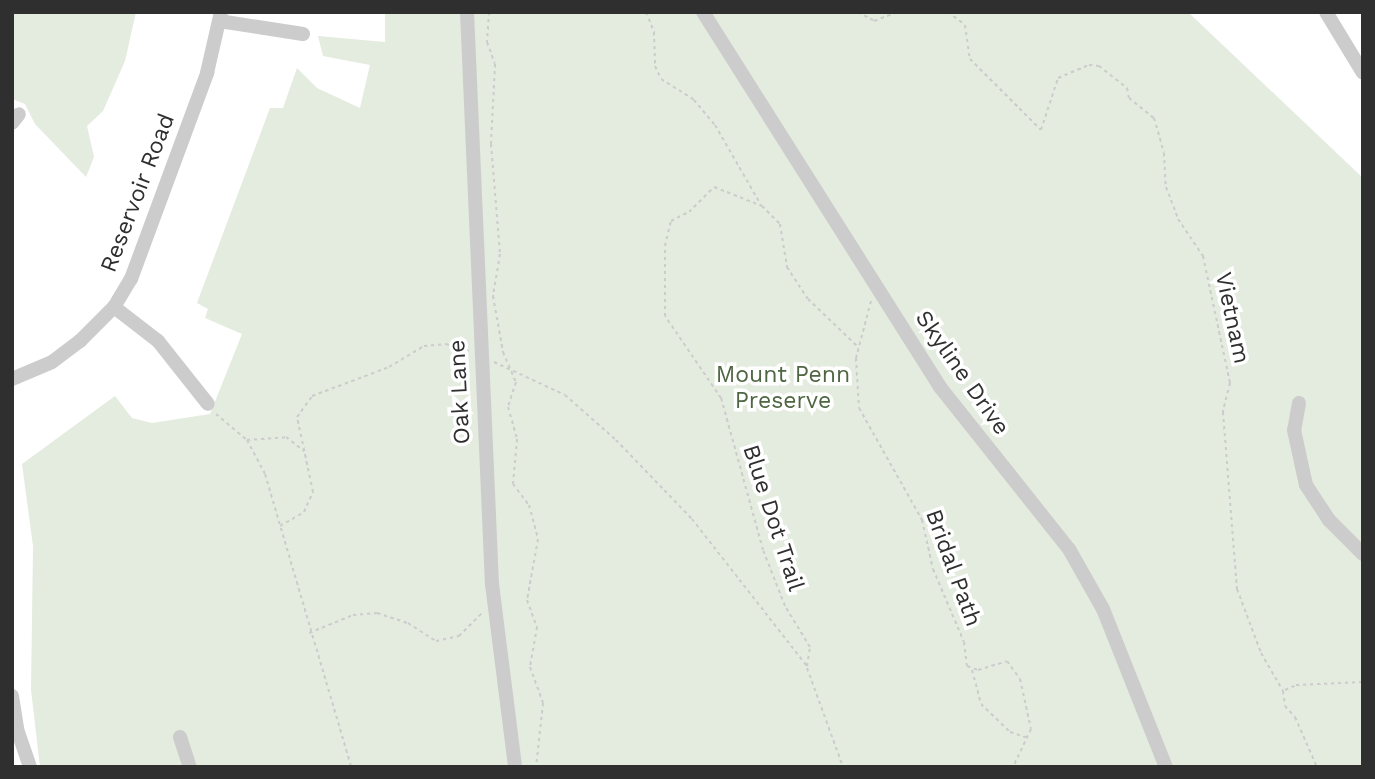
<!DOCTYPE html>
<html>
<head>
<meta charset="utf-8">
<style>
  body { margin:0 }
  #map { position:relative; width:1375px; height:779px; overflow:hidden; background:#fff; font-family:"Work Sans",sans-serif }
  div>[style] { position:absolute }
  .green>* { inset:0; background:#e4ebdf }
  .path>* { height:2px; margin-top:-1px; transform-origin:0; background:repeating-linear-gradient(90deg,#ccc 0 3.5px,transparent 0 7px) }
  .minor>* { height:14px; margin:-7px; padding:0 7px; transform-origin:7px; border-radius:7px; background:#ccc }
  span { translate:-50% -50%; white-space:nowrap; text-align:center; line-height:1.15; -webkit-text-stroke:7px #fff; paint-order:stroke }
  .street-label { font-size:23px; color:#2f2f2f }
  .park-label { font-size:23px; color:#4e6641 }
  .frame { position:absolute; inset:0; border:14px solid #2f2f2f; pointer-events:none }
</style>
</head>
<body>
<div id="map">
  <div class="green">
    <i style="clip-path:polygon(12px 12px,136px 12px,125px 61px,103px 111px,87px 126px,94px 157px,86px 177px,35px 124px,25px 104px,12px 99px)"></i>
    <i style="clip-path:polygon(385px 12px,1188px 12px,1363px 178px,1363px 767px,196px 767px,194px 760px,176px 767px,40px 767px,31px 690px,33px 546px,22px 464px,115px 396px,132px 418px,152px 423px,210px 414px,242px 334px,205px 318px,208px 309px,197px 303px,270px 108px,283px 108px,297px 68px,317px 88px,360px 108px,370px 65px,323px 56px,318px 36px,385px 42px)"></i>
  </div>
  <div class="path">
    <i style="left:489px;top:12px;width:30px;rotate:94deg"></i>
    <i style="left:487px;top:42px;width:23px;rotate:70deg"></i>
    <i style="left:495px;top:64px;width:80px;rotate:92.9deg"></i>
    <i style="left:491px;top:144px;width:110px;rotate:85.3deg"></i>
    <i style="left:500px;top:254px;width:43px;rotate:99.5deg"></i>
    <i style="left:493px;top:296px;width:57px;rotate:79.9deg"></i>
    <i style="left:503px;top:352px;width:33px;rotate:67deg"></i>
    <i style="left:516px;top:382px;width:26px;rotate:108deg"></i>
    <i style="left:508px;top:407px;width:33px;rotate:74deg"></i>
    <i style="left:517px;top:439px;width:45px;rotate:95.1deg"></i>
    <i style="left:513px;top:484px;width:26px;rotate:53deg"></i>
    <i style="left:529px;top:505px;width:35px;rotate:75deg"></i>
    <i style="left:538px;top:539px;width:62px;rotate:100.2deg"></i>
    <i style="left:527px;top:600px;width:29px;rotate:70deg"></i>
    <i style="left:537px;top:627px;width:41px;rotate:99.9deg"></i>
    <i style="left:530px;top:667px;width:38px;rotate:70deg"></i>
    <i style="left:543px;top:703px;width:64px;rotate:96.2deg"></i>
    <i style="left:646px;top:12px;width:22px;rotate:68deg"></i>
    <i style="left:654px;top:32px;width:34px;rotate:88deg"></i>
    <i style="left:655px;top:66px;width:14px;rotate:65deg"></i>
    <i style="left:661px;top:79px;width:39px;rotate:32deg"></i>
    <i style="left:694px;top:100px;width:33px;rotate:50deg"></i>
    <i style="left:715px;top:125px;width:92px;rotate:60.1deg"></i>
    <i style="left:858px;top:12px;width:18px;rotate:29deg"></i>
    <i style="left:874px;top:21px;width:25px;rotate:-21deg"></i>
    <i style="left:948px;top:12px;width:21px;rotate:37deg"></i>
    <i style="left:965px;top:25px;width:34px;rotate:82deg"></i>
    <i style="left:970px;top:59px;width:100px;rotate:45deg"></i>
    <i style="left:1041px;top:130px;width:55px;rotate:-71.9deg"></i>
    <i style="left:1058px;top:78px;width:34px;rotate:-23deg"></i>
    <i style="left:1089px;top:65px;width:10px;rotate:6deg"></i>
    <i style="left:1099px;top:66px;width:36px;rotate:38deg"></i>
    <i style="left:1127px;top:88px;width:10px;rotate:79deg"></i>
    <i style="left:1129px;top:98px;width:32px;rotate:39deg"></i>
    <i style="left:1154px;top:118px;width:36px;rotate:74deg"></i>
    <i style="left:1164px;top:153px;width:34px;rotate:87deg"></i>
    <i style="left:1166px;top:187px;width:34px;rotate:69deg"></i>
    <i style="left:1178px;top:219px;width:45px;rotate:56deg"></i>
    <i style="left:1203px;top:256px;width:130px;rotate:78deg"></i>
    <i style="left:1230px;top:383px;width:30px;rotate:104deg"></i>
    <i style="left:1223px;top:412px;width:178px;rotate:85.5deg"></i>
    <i style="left:1237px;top:589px;width:68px;rotate:69.4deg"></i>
    <i style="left:1261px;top:653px;width:44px;rotate:59.9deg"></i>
    <i style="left:1283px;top:691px;width:15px;rotate:82deg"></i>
    <i style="left:1285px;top:706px;width:15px;rotate:48deg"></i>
    <i style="left:1295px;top:717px;width:55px;rotate:66.3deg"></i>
    <i style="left:871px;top:301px;width:59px;rotate:104.7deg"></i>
    <i style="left:856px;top:358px;width:50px;rotate:86.6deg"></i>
    <i style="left:859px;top:408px;width:129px;rotate:60.6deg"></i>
    <i style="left:922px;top:520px;width:50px;rotate:77.3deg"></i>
    <i style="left:933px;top:569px;width:79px;rotate:67deg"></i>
    <i style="left:964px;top:642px;width:24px;rotate:83deg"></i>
    <i style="left:967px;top:666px;width:12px;rotate:20deg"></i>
    <i style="left:978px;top:670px;width:30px;rotate:-17deg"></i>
    <i style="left:1007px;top:661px;width:22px;rotate:54deg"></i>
    <i style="left:1020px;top:679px;width:51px;rotate:77.6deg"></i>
    <i style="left:1031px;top:729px;width:42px;rotate:115.3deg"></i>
    <i style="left:494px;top:362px;width:78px;rotate:24.9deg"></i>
    <i style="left:565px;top:395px;width:68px;rotate:41.4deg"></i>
    <i style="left:616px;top:440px;width:110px;rotate:46.1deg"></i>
    <i style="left:692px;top:519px;width:187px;rotate:52deg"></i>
    <i style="left:216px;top:414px;width:40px;rotate:40deg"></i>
    <i style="left:247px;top:440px;width:38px;rotate:62deg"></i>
    <i style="left:265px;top:474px;width:305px;rotate:73.6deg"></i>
    <i style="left:247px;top:440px;width:39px;rotate:-4deg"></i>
    <i style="left:286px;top:437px;width:23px;rotate:38deg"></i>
    <i style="left:280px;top:526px;width:28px;rotate:-30deg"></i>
    <i style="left:304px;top:512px;width:22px;rotate:-66deg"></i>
    <i style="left:313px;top:492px;width:77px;rotate:-102deg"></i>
    <i style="left:297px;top:417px;width:26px;rotate:-54deg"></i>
    <i style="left:312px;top:396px;width:82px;rotate:-20.6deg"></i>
    <i style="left:389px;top:367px;width:41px;rotate:-31deg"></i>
    <i style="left:424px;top:346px;width:22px;rotate:-5deg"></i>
    <i style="left:446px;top:344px;width:24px;rotate:17deg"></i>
    <i style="left:309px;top:633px;width:48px;rotate:-22.2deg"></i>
    <i style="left:353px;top:615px;width:24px;rotate:-5deg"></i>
    <i style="left:377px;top:613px;width:33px;rotate:18deg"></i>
    <i style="left:408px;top:623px;width:33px;rotate:33deg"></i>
    <i style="left:436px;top:641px;width:24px;rotate:-12deg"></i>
    <i style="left:459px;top:636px;width:33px;rotate:-45deg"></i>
    <i style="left:807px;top:666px;width:19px;rotate:-81deg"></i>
    <i style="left:810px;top:647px;width:48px;rotate:-121.4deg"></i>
    <i style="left:785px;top:606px;width:60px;rotate:-111.4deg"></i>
    <i style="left:763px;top:550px;width:158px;rotate:-105.4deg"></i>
    <i style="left:721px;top:398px;width:99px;rotate:-124.3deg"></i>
    <i style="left:665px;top:316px;width:70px;rotate:-90deg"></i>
    <i style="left:665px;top:246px;width:26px;rotate:-77deg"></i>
    <i style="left:671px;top:221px;width:20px;rotate:-27deg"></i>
    <i style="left:689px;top:212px;width:35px;rotate:-45deg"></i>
    <i style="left:714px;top:187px;width:52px;rotate:21.6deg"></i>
    <i style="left:762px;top:206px;width:25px;rotate:45deg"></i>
    <i style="left:780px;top:224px;width:44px;rotate:80.8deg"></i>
    <i style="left:787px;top:267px;width:38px;rotate:57deg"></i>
    <i style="left:808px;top:299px;width:69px;rotate:43.8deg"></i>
    <i style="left:807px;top:668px;width:105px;rotate:70deg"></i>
    <i style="left:972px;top:670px;width:35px;rotate:75deg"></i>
    <i style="left:981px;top:704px;width:40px;rotate:44deg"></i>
    <i style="left:1010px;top:732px;width:20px;rotate:18deg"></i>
    <i style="left:1285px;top:690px;width:12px;rotate:-24deg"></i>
    <i style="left:1296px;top:685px;width:67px;rotate:-2.6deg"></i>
  </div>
  <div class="minor">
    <i style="left:467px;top:12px;width:573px;rotate:87.5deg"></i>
    <i style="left:492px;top:584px;width:184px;rotate:82.8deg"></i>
    <i style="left:703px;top:12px;width:444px;rotate:57.7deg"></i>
    <i style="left:940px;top:387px;width:207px;rotate:51.5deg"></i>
    <i style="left:1069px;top:549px;width:69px;rotate:60.5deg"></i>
    <i style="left:1103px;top:609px;width:170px;rotate:68.3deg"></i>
    <i style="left:1326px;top:12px;width:71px;rotate:58.8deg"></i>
    <i style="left:219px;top:21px;width:85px;rotate:8.8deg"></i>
    <i style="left:12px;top:123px;width:11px;rotate:-52deg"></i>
    <i style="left:114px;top:307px;width:56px;rotate:37.7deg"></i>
    <i style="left:158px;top:341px;width:80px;rotate:51.6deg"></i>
    <i style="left:12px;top:379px;width:43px;rotate:-23deg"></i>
    <i style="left:52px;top:362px;width:35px;rotate:-37deg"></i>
    <i style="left:80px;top:341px;width:48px;rotate:-45deg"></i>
    <i style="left:114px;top:307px;width:33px;rotate:-59deg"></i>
    <i style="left:131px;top:279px;width:220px;rotate:-69.7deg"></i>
    <i style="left:207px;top:73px;width:63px;rotate:-77.1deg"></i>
    <i style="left:1299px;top:403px;width:27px;rotate:100deg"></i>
    <i style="left:1294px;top:430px;width:56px;rotate:77.7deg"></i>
    <i style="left:1306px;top:485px;width:42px;rotate:56.7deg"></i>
    <i style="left:1329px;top:520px;width:48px;rotate:45deg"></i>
    <i style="left:12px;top:696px;width:33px;rotate:81deg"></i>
    <i style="left:17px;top:729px;width:40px;rotate:71.1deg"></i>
    <i style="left:180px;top:737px;width:32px;rotate:72deg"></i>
  </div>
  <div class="street-label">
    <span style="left:138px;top:193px;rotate:-69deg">Reservoir Road</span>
    <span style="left:1232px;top:318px;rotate:78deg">Vietnam</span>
    <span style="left:962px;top:373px;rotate:55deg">Skyline Drive</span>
    <span style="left:460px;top:392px;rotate:-93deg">Oak Lane</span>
    <span style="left:773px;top:518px;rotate:72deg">Blue Dot Trail</span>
    <span style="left:953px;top:568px;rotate:70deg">Bridal Path</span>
  </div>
  <div class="park-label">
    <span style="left:783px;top:388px">Mount Penn<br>Preserve</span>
  </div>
  <div class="frame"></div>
</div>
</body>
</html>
